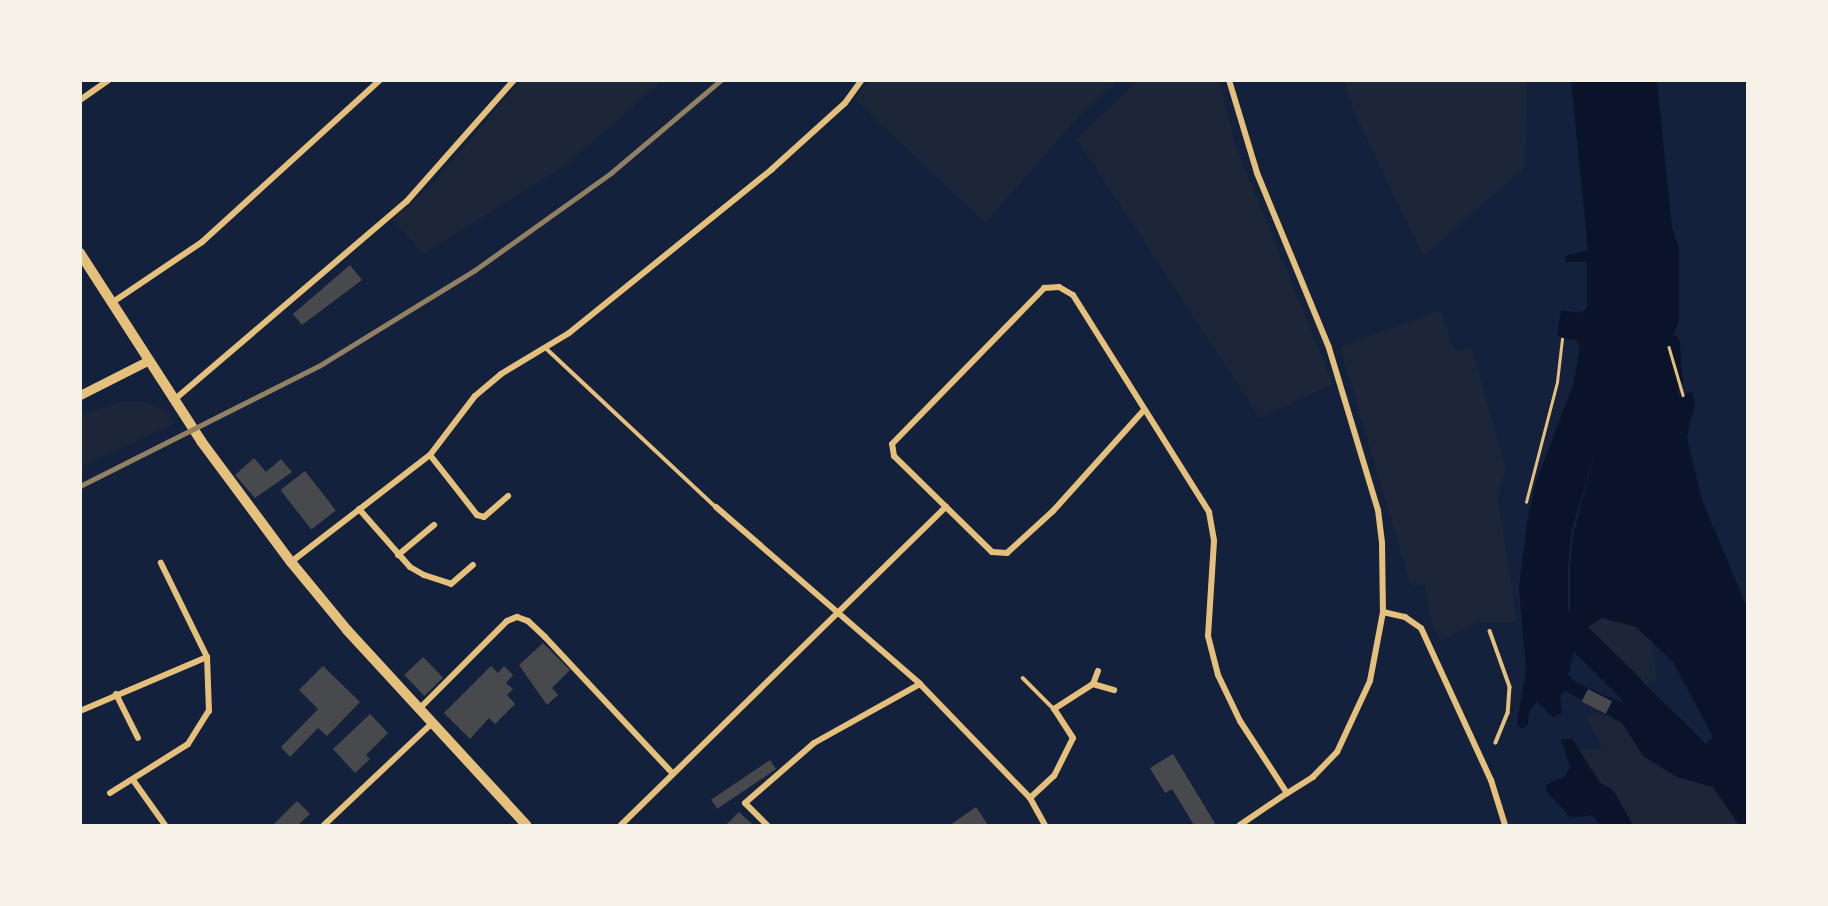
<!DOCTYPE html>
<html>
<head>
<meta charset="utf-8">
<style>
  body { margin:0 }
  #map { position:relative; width:1828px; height:906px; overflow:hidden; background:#14213d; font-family:"Open Sans",sans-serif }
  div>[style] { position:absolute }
  .green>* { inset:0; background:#1d2539 }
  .water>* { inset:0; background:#0b132b }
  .pier>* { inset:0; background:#14213d }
  .canal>* { height:16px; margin:-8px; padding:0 8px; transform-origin:8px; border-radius:8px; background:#0b132b }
  .river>* { height:28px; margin:-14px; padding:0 14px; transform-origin:14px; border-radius:14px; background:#0b132b }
  .building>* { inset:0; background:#48494c; transform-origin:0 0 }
  .path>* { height:2.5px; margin:-1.25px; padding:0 1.25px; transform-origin:1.25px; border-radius:1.25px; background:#e5c07b }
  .service>* { height:3.5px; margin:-1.75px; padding:0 1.75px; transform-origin:1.75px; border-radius:1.75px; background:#e5c07b }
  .minor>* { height:6px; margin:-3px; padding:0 3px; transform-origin:3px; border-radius:3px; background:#e5c07b }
  .secondary>* { height:9px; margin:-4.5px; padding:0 4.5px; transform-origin:4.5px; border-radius:4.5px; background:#e5c07b }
  .primary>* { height:10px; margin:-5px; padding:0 5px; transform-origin:5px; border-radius:5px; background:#e5c07b }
  .rail>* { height:4.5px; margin:-2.25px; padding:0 2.25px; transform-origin:2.25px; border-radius:2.25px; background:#918062 }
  span { translate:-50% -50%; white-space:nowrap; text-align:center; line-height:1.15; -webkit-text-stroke:6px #f6f1e7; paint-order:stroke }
  .frame { position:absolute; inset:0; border:82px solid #f6f1e7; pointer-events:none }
</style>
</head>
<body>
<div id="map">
  <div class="green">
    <i style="clip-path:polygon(870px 80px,1117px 80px,1117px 81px,1071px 125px,985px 223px,855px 99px)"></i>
    <i style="clip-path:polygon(520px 81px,662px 81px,567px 164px,423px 254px,393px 219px,433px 184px)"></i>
    <i style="clip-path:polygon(1137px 81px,1219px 81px,1236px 147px,1333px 384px,1260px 418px,1077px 139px)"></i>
    <i style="clip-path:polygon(1344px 81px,1527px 81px,1525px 167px,1423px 256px,1355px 114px)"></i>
    <i style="clip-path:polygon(1441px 310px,1454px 351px,1472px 347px,1506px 471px,1497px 492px,1517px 622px,1477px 622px,1441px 641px,1430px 618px,1425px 584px,1411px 586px,1340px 347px)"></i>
    <i style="clip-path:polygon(119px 402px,147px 402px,167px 412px,173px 424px,81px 467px,81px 415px)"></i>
    <i style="clip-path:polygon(1602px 618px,1636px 627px,1655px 640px,1652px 646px,1657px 681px,1630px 688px,1584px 629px)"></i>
    <i style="clip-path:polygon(1595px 712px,1622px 723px,1677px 777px,1713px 787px,1739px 825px,1631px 825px,1613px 790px,1600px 783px,1577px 750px,1603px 748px,1586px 718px)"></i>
  </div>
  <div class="water">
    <i style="clip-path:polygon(evenodd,1571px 81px,1657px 81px,1672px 228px,1679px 247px,1679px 322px,1667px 349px,1679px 396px,1692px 392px,1695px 403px,1687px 437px,1702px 500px,1747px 607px,1747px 825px,1739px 825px,1713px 787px,1677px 777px,1643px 756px,1622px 723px,1566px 691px,1560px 696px,1562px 713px,1553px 717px,1537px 701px,1529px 712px,1528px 724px,1522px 729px,1517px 724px,1526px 669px,1519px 587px,1527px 522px,1535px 485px,1574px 382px,1580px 347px,1577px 341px,1557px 336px,1561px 310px,1581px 313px,1587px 307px,1587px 262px,1565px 262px,1565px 256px,1588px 250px,1571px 81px,1602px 618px,1636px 627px,1673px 662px,1713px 737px,1706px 744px,1648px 687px,1633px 685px,1626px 691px,1630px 706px,1577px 683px,1568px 675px,1575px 645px,1590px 654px,1598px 645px,1584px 629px,1602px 618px)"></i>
    <i style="clip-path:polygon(1572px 738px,1600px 783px,1613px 790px,1633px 825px,1601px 825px,1592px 815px,1571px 818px,1547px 792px,1546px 785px,1564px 777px,1570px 767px,1561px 740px)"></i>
  </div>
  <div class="pier">
    <i style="clip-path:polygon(1596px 448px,1573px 535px,1570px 569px,1570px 615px,1584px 632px,1568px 617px,1568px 569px,1571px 533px)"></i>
  </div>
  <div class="canal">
    <i style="left:1672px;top:343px;width:39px;rotate:86deg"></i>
  </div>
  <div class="river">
    <i style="left:1566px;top:625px;width:90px;rotate:44.5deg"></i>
    <i style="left:1630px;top:688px;width:38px;rotate:53deg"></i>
  </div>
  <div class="building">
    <i style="clip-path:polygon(350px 265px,362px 280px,302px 325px,293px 314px)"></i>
    <i style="clip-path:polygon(254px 458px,266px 472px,281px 459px,292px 472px,255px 498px,235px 475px)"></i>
    <i style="left:305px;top:471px;width:50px;height:31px;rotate:52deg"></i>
    <i style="clip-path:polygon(543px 643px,570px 670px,552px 688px,558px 695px,547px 705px,519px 665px)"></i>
    <i style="left:423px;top:657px;width:29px;height:26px;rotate:46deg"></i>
    <i style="clip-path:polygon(323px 666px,360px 702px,327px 736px,318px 728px,290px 757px,281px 747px,318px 709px,299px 690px)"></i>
    <i style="clip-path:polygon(491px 666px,498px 673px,504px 666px,513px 675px,506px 683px,513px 689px,507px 695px,515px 704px,495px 724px,489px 718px,470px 739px,444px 713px)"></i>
    <i style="left:1588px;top:689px;width:27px;height:14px;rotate:27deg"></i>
    <i style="clip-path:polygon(370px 714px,388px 733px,366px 755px,370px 759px,355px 773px,333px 749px)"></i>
    <i style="clip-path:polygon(1173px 754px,1216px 825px,1194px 825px,1172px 789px,1165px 793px,1150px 768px)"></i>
    <i style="left:770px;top:760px;width:11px;height:71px;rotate:56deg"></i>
    <i style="clip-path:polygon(297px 801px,310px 814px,298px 825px,273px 825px)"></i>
    <i style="clip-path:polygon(976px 807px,988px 825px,950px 825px)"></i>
    <i style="clip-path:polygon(739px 812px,753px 825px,727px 824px)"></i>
  </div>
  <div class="path">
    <i style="left:1669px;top:347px;width:50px;rotate:73.7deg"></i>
    <i style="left:1526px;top:502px;width:124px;rotate:-75.5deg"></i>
    <i style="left:1557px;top:382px;width:43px;rotate:-83.4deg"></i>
  </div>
  <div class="service">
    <i style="left:547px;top:349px;width:231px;rotate:43.1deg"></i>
    <i style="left:1490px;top:631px;width:59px;rotate:70.3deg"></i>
    <i style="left:1510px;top:687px;width:26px;rotate:94deg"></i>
    <i style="left:1508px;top:713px;width:32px;rotate:112deg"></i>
    <i style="left:1023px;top:678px;width:44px;rotate:45deg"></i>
  </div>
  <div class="minor">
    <i style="left:1229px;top:80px;width:97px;rotate:73.2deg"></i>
    <i style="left:1257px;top:173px;width:189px;rotate:67.6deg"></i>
    <i style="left:1329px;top:348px;width:169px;rotate:73.2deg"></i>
    <i style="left:1378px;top:510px;width:33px;rotate:83deg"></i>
    <i style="left:1382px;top:543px;width:69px;rotate:89.2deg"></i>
    <i style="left:1383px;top:612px;width:70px;rotate:100.7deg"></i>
    <i style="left:1370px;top:681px;width:78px;rotate:114.9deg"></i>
    <i style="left:1337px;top:752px;width:35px;rotate:134deg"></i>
    <i style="left:1313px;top:777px;width:31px;rotate:148deg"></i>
    <i style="left:80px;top:100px;width:35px;rotate:-35deg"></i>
    <i style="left:113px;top:302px;width:107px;rotate:-34deg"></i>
    <i style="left:202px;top:242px;width:241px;rotate:-42.3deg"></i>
    <i style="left:174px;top:400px;width:306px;rotate:-40.5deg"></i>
    <i style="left:407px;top:201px;width:162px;rotate:-48.5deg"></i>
    <i style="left:1144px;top:410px;width:136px;rotate:132deg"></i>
    <i style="left:1053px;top:511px;width:62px;rotate:137.6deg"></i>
    <i style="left:1007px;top:553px;width:15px;rotate:-176deg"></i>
    <i style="left:992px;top:552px;width:137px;rotate:-135.6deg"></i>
    <i style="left:894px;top:456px;width:12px;rotate:-99deg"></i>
    <i style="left:892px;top:444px;width:218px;rotate:-45.7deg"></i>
    <i style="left:1044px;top:288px;width:15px;rotate:-4deg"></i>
    <i style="left:1059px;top:287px;width:16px;rotate:30deg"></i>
    <i style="left:1073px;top:295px;width:256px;rotate:57.9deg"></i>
    <i style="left:1209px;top:512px;width:29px;rotate:80deg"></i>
    <i style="left:1214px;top:541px;width:95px;rotate:93.6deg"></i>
    <i style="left:1208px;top:636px;width:40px;rotate:75.6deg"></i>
    <i style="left:1218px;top:675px;width:51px;rotate:64.4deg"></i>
    <i style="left:1240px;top:721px;width:86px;rotate:56.9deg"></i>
    <i style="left:1287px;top:793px;width:57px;rotate:145.8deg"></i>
    <i style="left:430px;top:455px;width:76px;rotate:51.9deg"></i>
    <i style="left:477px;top:515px;width:7px;rotate:16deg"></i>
    <i style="left:484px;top:517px;width:32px;rotate:-41deg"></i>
    <i style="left:716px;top:507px;width:270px;rotate:40.9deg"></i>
    <i style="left:920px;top:684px;width:158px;rotate:46deg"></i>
    <i style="left:1030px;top:798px;width:31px;rotate:61deg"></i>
    <i style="left:359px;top:509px;width:77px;rotate:48.7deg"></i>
    <i style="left:410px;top:567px;width:16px;rotate:30deg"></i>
    <i style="left:424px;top:575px;width:28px;rotate:18deg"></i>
    <i style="left:451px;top:584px;width:29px;rotate:-41deg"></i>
    <i style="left:398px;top:555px;width:47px;rotate:-39.8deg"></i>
    <i style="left:291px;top:562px;width:175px;rotate:-37.6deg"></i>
    <i style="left:430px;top:455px;width:74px;rotate:-52.7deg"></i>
    <i style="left:475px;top:396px;width:34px;rotate:-40deg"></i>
    <i style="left:501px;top:374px;width:79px;rotate:-31.1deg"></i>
    <i style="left:569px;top:333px;width:261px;rotate:-38.9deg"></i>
    <i style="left:772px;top:169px;width:98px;rotate:-42.1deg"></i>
    <i style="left:845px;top:103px;width:29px;rotate:-54deg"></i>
    <i style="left:1383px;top:612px;width:23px;rotate:13deg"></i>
    <i style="left:1405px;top:617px;width:19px;rotate:35deg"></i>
    <i style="left:1421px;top:628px;width:167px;rotate:65.3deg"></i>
    <i style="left:1491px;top:780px;width:47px;rotate:72.7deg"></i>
    <i style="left:1093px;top:684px;width:22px;rotate:16deg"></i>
    <i style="left:116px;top:694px;width:49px;rotate:63.4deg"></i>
    <i style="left:418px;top:710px;width:126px;rotate:-45deg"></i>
    <i style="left:507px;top:621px;width:11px;rotate:-22deg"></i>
    <i style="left:517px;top:617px;width:12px;rotate:20deg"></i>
    <i style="left:528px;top:621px;width:23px;rotate:43deg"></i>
    <i style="left:545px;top:637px;width:187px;rotate:46.9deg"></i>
    <i style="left:80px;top:711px;width:138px;rotate:-23deg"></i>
    <i style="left:133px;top:780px;width:55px;rotate:54.6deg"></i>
    <i style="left:110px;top:793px;width:92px;rotate:-32.1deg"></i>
    <i style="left:188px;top:744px;width:39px;rotate:-58deg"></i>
    <i style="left:209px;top:711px;width:54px;rotate:-92.1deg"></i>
    <i style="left:207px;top:657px;width:105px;rotate:-116.1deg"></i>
    <i style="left:1030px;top:798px;width:33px;rotate:-43deg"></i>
    <i style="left:1054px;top:776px;width:42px;rotate:-63.4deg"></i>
    <i style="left:1073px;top:738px;width:35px;rotate:-123deg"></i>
    <i style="left:1054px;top:709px;width:46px;rotate:-32.7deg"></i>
    <i style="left:1093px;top:684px;width:14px;rotate:-69deg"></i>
    <i style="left:324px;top:825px;width:147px;rotate:-43.3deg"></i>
    <i style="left:621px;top:825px;width:455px;rotate:-44.4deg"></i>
    <i style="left:767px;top:825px;width:31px;rotate:-135deg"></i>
    <i style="left:745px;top:803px;width:91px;rotate:-41deg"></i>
    <i style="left:814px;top:743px;width:121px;rotate:-29.1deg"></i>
  </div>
  <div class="secondary">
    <i style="left:80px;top:395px;width:77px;rotate:-26.9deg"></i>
  </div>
  <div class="primary">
    <i style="left:80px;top:253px;width:224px;rotate:57.2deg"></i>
    <i style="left:201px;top:441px;width:151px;rotate:53.4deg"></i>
    <i style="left:291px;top:562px;width:88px;rotate:50.5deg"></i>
    <i style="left:347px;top:630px;width:265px;rotate:47.4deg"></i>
  </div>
  <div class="rail">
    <i style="left:80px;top:486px;width:267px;rotate:-26.7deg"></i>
    <i style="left:319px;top:366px;width:183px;rotate:-31.6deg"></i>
    <i style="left:475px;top:270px;width:167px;rotate:-35.5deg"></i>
    <i style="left:611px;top:173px;width:144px;rotate:-40.2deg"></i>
  </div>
  <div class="frame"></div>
</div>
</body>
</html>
